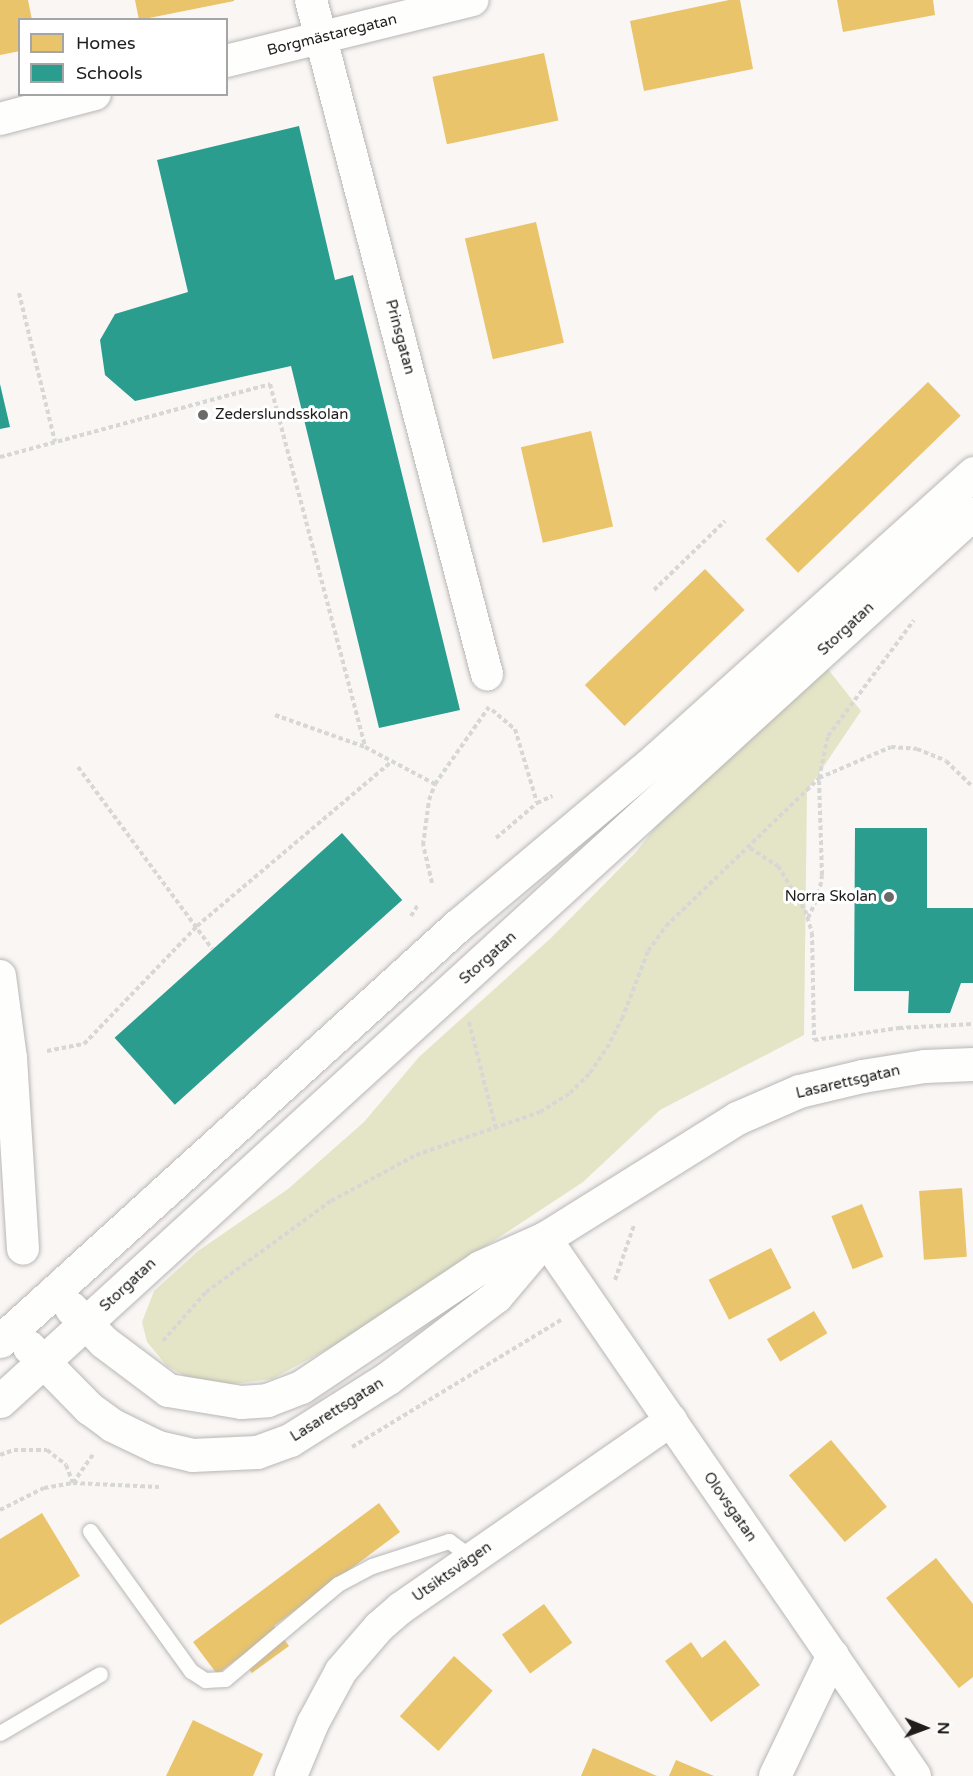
<!DOCTYPE html>
<html>
<head>
<meta charset="utf-8">
<style>
  body { margin:0 }
  #map { position:relative; width:973px; height:1776px; overflow:hidden; background:#f9f6f4; font-family:"Varela Round",sans-serif }
  div>[style] { position:absolute }
  .green>* { inset:0; background:#e4e5c7 }
  .homes>* { inset:0; background:#e9c46a; transform-origin:0 0 }
  .schools>* { inset:0; background:#2a9d8f; transform-origin:0 0 }
  .path>* { height:4px; margin-top:-2px; transform-origin:0; background:repeating-linear-gradient(90deg,#d7d7d6 0 4.5px,transparent 0 7.5px) }
  .roads { filter:drop-shadow(0 0 2px #b9b7b6) drop-shadow(0 0 2px #b9b7b6) }
  .lane>* { height:15px; margin:-7.5px; padding:0 7.5px; transform-origin:7.5px; border-radius:7.5px; background:#fefefd }
  .street>* { height:32px; margin:-16px; padding:0 16px; transform-origin:16px; border-radius:16px; background:#fefefd }
  .secondary>* { height:33px; margin:-16.5px; padding:0 16.5px; transform-origin:16.5px; border-radius:16.5px; background:#fefefd }
  .dots>* { width:16px; height:16px; translate:-50% -50%; box-sizing:border-box; border:3px solid #fff; border-radius:50% }
  span { translate:-50% -50%; white-space:nowrap; text-align:center; line-height:1.15; -webkit-text-stroke:6px #fff; paint-order:stroke }
  .street-label { font-size:15px; color:#201e1d }
  .poi-label { font-size:15px; color:#201e1d }
  .left { translate:0 -50%; text-align:left }
  .right { translate:-100% -50%; text-align:right }
  .legend { position:absolute; left:18px; top:18px; width:210px; height:78px; box-sizing:border-box; background:#fff; border:2px solid #a6a5a5; margin:0; padding:8px 10px; list-style:none; font-size:18px; color:#201e1d }
  .legend li { display:flex; align-items:center; gap:12px; height:30px }
  .legend b { width:30px; border:2px solid #a6a5a5 }
  .north { position:absolute; left:895px; top:1698px; width:60px; height:60px; -webkit-text-stroke:4px #fff; paint-order:stroke; rotate:91deg; font-size:16px; font-weight:700; line-height:24px; text-align:center; color:#201e1d }
  .north::after { content:''; display:block; margin:auto; width:21px; height:27px; background:#201e1d; clip-path:polygon(50% 0,100% 100%,50% 72%,0 100%) }
</style>
</head>
<body>
<div id="map">
  <div class="green">
    <i style="clip-path:polygon(824px 664px,861px 711px,807px 791px,804px 1035px,660px 1110px,583px 1182px,337px 1344px,272px 1379px,224px 1385px,190px 1379px,167px 1366px,147px 1342px,142px 1322px,154px 1291px,198px 1251px,288px 1189px,364px 1122px,419px 1057px,551px 938px,636px 852px,673px 805px)"></i>
  </div>
  <div class="homes">
    <i style="clip-path:polygon(0 0,28px 0,32px 20px,20px 20px,20px 51px,0 55px)"></i>
    <i style="clip-path:polygon(135px 0,234px 0,234px 1px,139px 20px)"></i>
    <i style="clip-path:polygon(729px 0,740px 0,753px 69px,644px 91px,630px 21px)"></i>
    <i style="clip-path:polygon(837px 0,933px 0,935px 15px,843px 32px)"></i>
    <i style="left:544px;top:53px;width:69px;height:114px;rotate:78deg"></i>
    <i style="left:536px;top:222px;width:124px;height:73px;rotate:77deg"></i>
    <i style="left:928px;top:382px;width:47px;height:226px;rotate:46deg"></i>
    <i style="left:591px;top:431px;width:98px;height:72px;rotate:77deg"></i>
    <i style="left:705px;top:569px;width:57px;height:167px;rotate:46deg"></i>
    <i style="left:962px;top:1188px;width:69px;height:43px;rotate:86deg"></i>
    <i style="left:862px;top:1204px;width:57px;height:33px;rotate:68deg"></i>
    <i style="left:771px;top:1248px;width:45px;height:70px;rotate:63deg"></i>
    <i style="left:814px;top:1311px;width:26px;height:55px;rotate:59deg"></i>
    <i style="left:831px;top:1440px;width:87px;height:55px;rotate:50deg"></i>
    <i style="clip-path:polygon(379px 1503px,400px 1532px,274px 1626px,289px 1646px,252px 1673px,240px 1657px,217px 1674px,193px 1642px)"></i>
    <i style="clip-path:polygon(42px 1513px,80px 1576px,0 1625px,0 1539px)"></i>
    <i style="clip-path:polygon(936px 1558px,973px 1604px,973px 1677px,959px 1688px,886px 1598px)"></i>
    <i style="left:544px;top:1604px;width:48px;height:52px;rotate:54deg"></i>
    <i style="clip-path:polygon(725px 1640px,760px 1685px,711px 1722px,665px 1661px,691px 1642px,702px 1658px)"></i>
    <i style="left:454px;top:1656px;width:52px;height:81px;rotate:42deg"></i>
    <i style="clip-path:polygon(193px 1720px,263px 1754px,253px 1776px,166px 1776px)"></i>
    <i style="clip-path:polygon(593px 1748px,657px 1776px,581px 1776px)"></i>
    <i style="clip-path:polygon(676px 1760px,714px 1776px,669px 1776px)"></i>
  </div>
  <div class="schools">
    <i style="clip-path:polygon(299px 126px,335px 280px,353px 275px,460px 710px,379px 728px,291px 366px,135px 401px,105px 375px,100px 340px,115px 314px,188px 292px,157px 160px)"></i>
    <i style="clip-path:polygon(0 384px,10px 427px,0 429px)"></i>
    <i style="clip-path:polygon(855px 828px,927px 828px,927px 908px,973px 908px,973px 983px,961px 983px,950px 1013px,908px 1013px,909px 991px,854px 991px)"></i>
    <i style="left:342px;top:833px;width:90px;height:306px;rotate:48deg"></i>
  </div>
  <div class="path">
    <i style="left:19px;top:293px;width:153px;rotate:76.4deg"></i>
    <i style="left:0;top:457px;width:280px;rotate:-15.1deg"></i>
    <i style="left:270px;top:384px;width:375px;rotate:75.3deg"></i>
    <i style="left:654px;top:590px;width:99px;rotate:-44.2deg"></i>
    <i style="left:492px;top:710px;width:30px;rotate:40deg"></i>
    <i style="left:515px;top:729px;width:77px;rotate:73.4deg"></i>
    <i style="left:537px;top:803px;width:17px;rotate:-25deg"></i>
    <i style="left:275px;top:715px;width:96px;rotate:19.6deg"></i>
    <i style="left:365px;top:747px;width:79px;rotate:27.9deg"></i>
    <i style="left:78px;top:767px;width:226px;rotate:53.6deg"></i>
    <i style="left:496px;top:838px;width:54px;rotate:-40.5deg"></i>
    <i style="left:750px;top:848px;width:33px;rotate:33deg"></i>
    <i style="left:778px;top:866px;width:52px;rotate:58.5deg"></i>
    <i style="left:805px;top:910px;width:24px;rotate:73deg"></i>
    <i style="left:812px;top:933px;width:107px;rotate:88.9deg"></i>
    <i style="left:814px;top:1040px;width:86px;rotate:-8deg"></i>
    <i style="left:899px;top:1028px;width:74px;rotate:-3.1deg"></i>
    <i style="left:432px;top:883px;width:39px;rotate:-103deg"></i>
    <i style="left:423px;top:845px;width:45px;rotate:-82.4deg"></i>
    <i style="left:429px;top:800px;width:17px;rotate:-69deg"></i>
    <i style="left:435px;top:784px;width:94px;rotate:-55deg"></i>
    <i style="left:411px;top:916px;width:13px;rotate:-58deg"></i>
    <i style="left:808px;top:918px;width:26px;rotate:-65deg"></i>
    <i style="left:819px;top:894px;width:19px;rotate:-81deg"></i>
    <i style="left:822px;top:875px;width:97px;rotate:-91.8deg"></i>
    <i style="left:819px;top:778px;width:78px;rotate:-23.3deg"></i>
    <i style="left:891px;top:747px;width:26px;rotate:4deg"></i>
    <i style="left:917px;top:749px;width:31px;rotate:22deg"></i>
    <i style="left:946px;top:761px;width:37px;rotate:44deg"></i>
    <i style="left:469px;top:1022px;width:110px;rotate:75.8deg"></i>
    <i style="left:47px;top:1051px;width:38px;rotate:-11deg"></i>
    <i style="left:84px;top:1044px;width:163px;rotate:-46.2deg"></i>
    <i style="left:197px;top:926px;width:253px;rotate:-40.2deg"></i>
    <i style="left:615px;top:1280px;width:58px;rotate:-70.9deg"></i>
    <i style="left:163px;top:1341px;width:65px;rotate:-48.7deg"></i>
    <i style="left:206px;top:1292px;width:155px;rotate:-36.1deg"></i>
    <i style="left:331px;top:1201px;width:97px;rotate:-28.4deg"></i>
    <i style="left:416px;top:1155px;width:131px;rotate:-19.1deg"></i>
    <i style="left:540px;top:1112px;width:36px;rotate:-32deg"></i>
    <i style="left:570px;top:1093px;width:28px;rotate:-45deg"></i>
    <i style="left:590px;top:1073px;width:30px;rotate:-56deg"></i>
    <i style="left:607px;top:1048px;width:33px;rotate:-63deg"></i>
    <i style="left:622px;top:1019px;width:73px;rotate:-69.1deg"></i>
    <i style="left:648px;top:951px;width:31px;rotate:-54deg"></i>
    <i style="left:666px;top:926px;width:213px;rotate:-44deg"></i>
    <i style="left:819px;top:778px;width:43px;rotate:-77.9deg"></i>
    <i style="left:828px;top:736px;width:144px;rotate:-53.4deg"></i>
    <i style="left:352px;top:1447px;width:245px;rotate:-31.3deg"></i>
    <i style="left:0;top:1455px;width:15px;rotate:-20deg"></i>
    <i style="left:14px;top:1450px;width:33px"></i>
    <i style="left:47px;top:1450px;width:24px;rotate:38deg"></i>
    <i style="left:66px;top:1465px;width:19px;rotate:69deg"></i>
    <i style="left:73px;top:1483px;width:35px;rotate:-55deg"></i>
    <i style="left:0;top:1510px;width:49px;rotate:-26.6deg"></i>
    <i style="left:44px;top:1488px;width:29px;rotate:-10deg"></i>
    <i style="left:73px;top:1483px;width:86px;rotate:2.7deg"></i>
  </div>
  <div class="roads">
    <div class="lane">
      <i style="left:90px;top:1531px;width:173px;rotate:54.2deg"></i>
      <i style="left:191px;top:1671px;width:17px;rotate:33deg"></i>
      <i style="left:205px;top:1680px;width:20px;rotate:-3deg"></i>
      <i style="left:225px;top:1679px;width:148px;rotate:-40.1deg"></i>
      <i style="left:338px;top:1584px;width:38px;rotate:-28deg"></i>
      <i style="left:372px;top:1566px;width:81px;rotate:-18deg"></i>
      <i style="left:449px;top:1541px;width:29px;rotate:36deg"></i>
      <i style="left:0;top:1733px;width:116px;rotate:-30.5deg"></i>
    </div>
    <div class="street">
      <i style="left:311px;top:0;width:697px;rotate:75.37deg"></i>
      <i style="left:226px;top:61px;width:254px;rotate:-13.9deg"></i>
      <i style="left:0;top:119px;width:98px;rotate:-14.7deg"></i>
      <i style="left:0;top:976px;width:83px;rotate:82.4deg"></i>
      <i style="left:11px;top:1058px;width:191px;rotate:86.4deg"></i>
      <i style="left:545px;top:1238px;width:653px;rotate:55.48deg"></i>
      <i style="left:291px;top:1776px;width:57px;rotate:-67.5deg"></i>
      <i style="left:313px;top:1723px;width:59px;rotate:-61.7deg"></i>
      <i style="left:341px;top:1671px;width:58px;rotate:-49.2deg"></i>
      <i style="left:379px;top:1627px;width:29px;rotate:-41deg"></i>
      <i style="left:401px;top:1608px;width:329px;rotate:-34.8deg"></i>
      <i style="left:775px;top:1776px;width:134px;rotate:-64.4deg"></i>
    </div>
    <div class="secondary">
      <i style="left:71px;top:1308px;width:47px;rotate:45.9deg"></i>
      <i style="left:104px;top:1342px;width:80px;rotate:36.9deg"></i>
      <i style="left:168px;top:1390px;width:74px;rotate:9.3deg"></i>
      <i style="left:241px;top:1402px;width:26px;rotate:-4deg"></i>
      <i style="left:267px;top:1400px;width:36px;rotate:-21deg"></i>
      <i style="left:301px;top:1387px;width:216px;rotate:-33.8deg"></i>
      <i style="left:480px;top:1267px;width:71px;rotate:-24deg"></i>
      <i style="left:545px;top:1238px;width:226px;rotate:-32deg"></i>
      <i style="left:737px;top:1118px;width:68px;rotate:-23.5deg"></i>
      <i style="left:799px;top:1091px;width:65px;rotate:-13.4deg"></i>
      <i style="left:862px;top:1076px;width:63px;rotate:-9.2deg"></i>
      <i style="left:924px;top:1066px;width:49px;rotate:-2.3deg"></i>
      <i style="left:0;top:1341px;width:617px;rotate:-42.24deg"></i>
      <i style="left:457px;top:926px;width:261px;rotate:-40deg"></i>
      <i style="left:657px;top:758px;width:426px;rotate:-42deg"></i>
      <i style="left:29px;top:1347px;width:86px;rotate:45.5deg"></i>
      <i style="left:89px;top:1408px;width:29px;rotate:36deg"></i>
      <i style="left:112px;top:1425px;width:51px;rotate:25.6deg"></i>
      <i style="left:158px;top:1447px;width:35px;rotate:13deg"></i>
      <i style="left:192px;top:1455px;width:65px;rotate:-2.6deg"></i>
      <i style="left:257px;top:1452px;width:35px;rotate:-20deg"></i>
      <i style="left:290px;top:1440px;width:116px;rotate:-32.3deg"></i>
      <i style="left:388px;top:1378px;width:136px;rotate:-37.2deg"></i>
      <i style="left:496px;top:1296px;width:68px;rotate:-49.8deg"></i>
      <i style="left:0;top:1401px;width:1317px;rotate:-42.38deg"></i>
    </div>
  </div>
  <div class="dots">
    <i style="left:203px;top:415px;background:#6c6a68"></i>
    <i style="left:889px;top:897px;background:#6c6a68"></i>
  </div>
  <div class="street-label">
    <span style="left:332px;top:35px;rotate:-14deg">Borgmästaregatan</span>
    <span style="left:400px;top:337px;rotate:75deg">Prinsgatan</span>
    <span style="left:846px;top:629px;rotate:-43deg">Storgatan</span>
    <span style="left:488px;top:958px;rotate:-42deg">Storgatan</span>
    <span style="left:848px;top:1082px;rotate:-13deg">Lasarettsgatan</span>
    <span style="left:128px;top:1285px;rotate:-43deg">Storgatan</span>
    <span style="left:337px;top:1410px;rotate:-32deg">Lasarettsgatan</span>
    <span style="left:730px;top:1507px;rotate:55deg">Olovsgatan</span>
    <span style="left:452px;top:1572px;rotate:-35deg">Utsiktsvägen</span>
  </div>
  <div class="poi-label">
    <span class="left" style="left:215px;top:415px">Zederslundsskolan</span>
    <span class="right" style="left:877px;top:897px">Norra Skolan</span>
  </div>
  <ul class="legend">
  <li><b style="height:16px;background:#e9c46a"></b>Homes</li>
  <li><b style="height:16px;background:#2a9d8f"></b>Schools</li>
  </ul>
  <div class="north">N</div>
</div>
</body>
</html>
